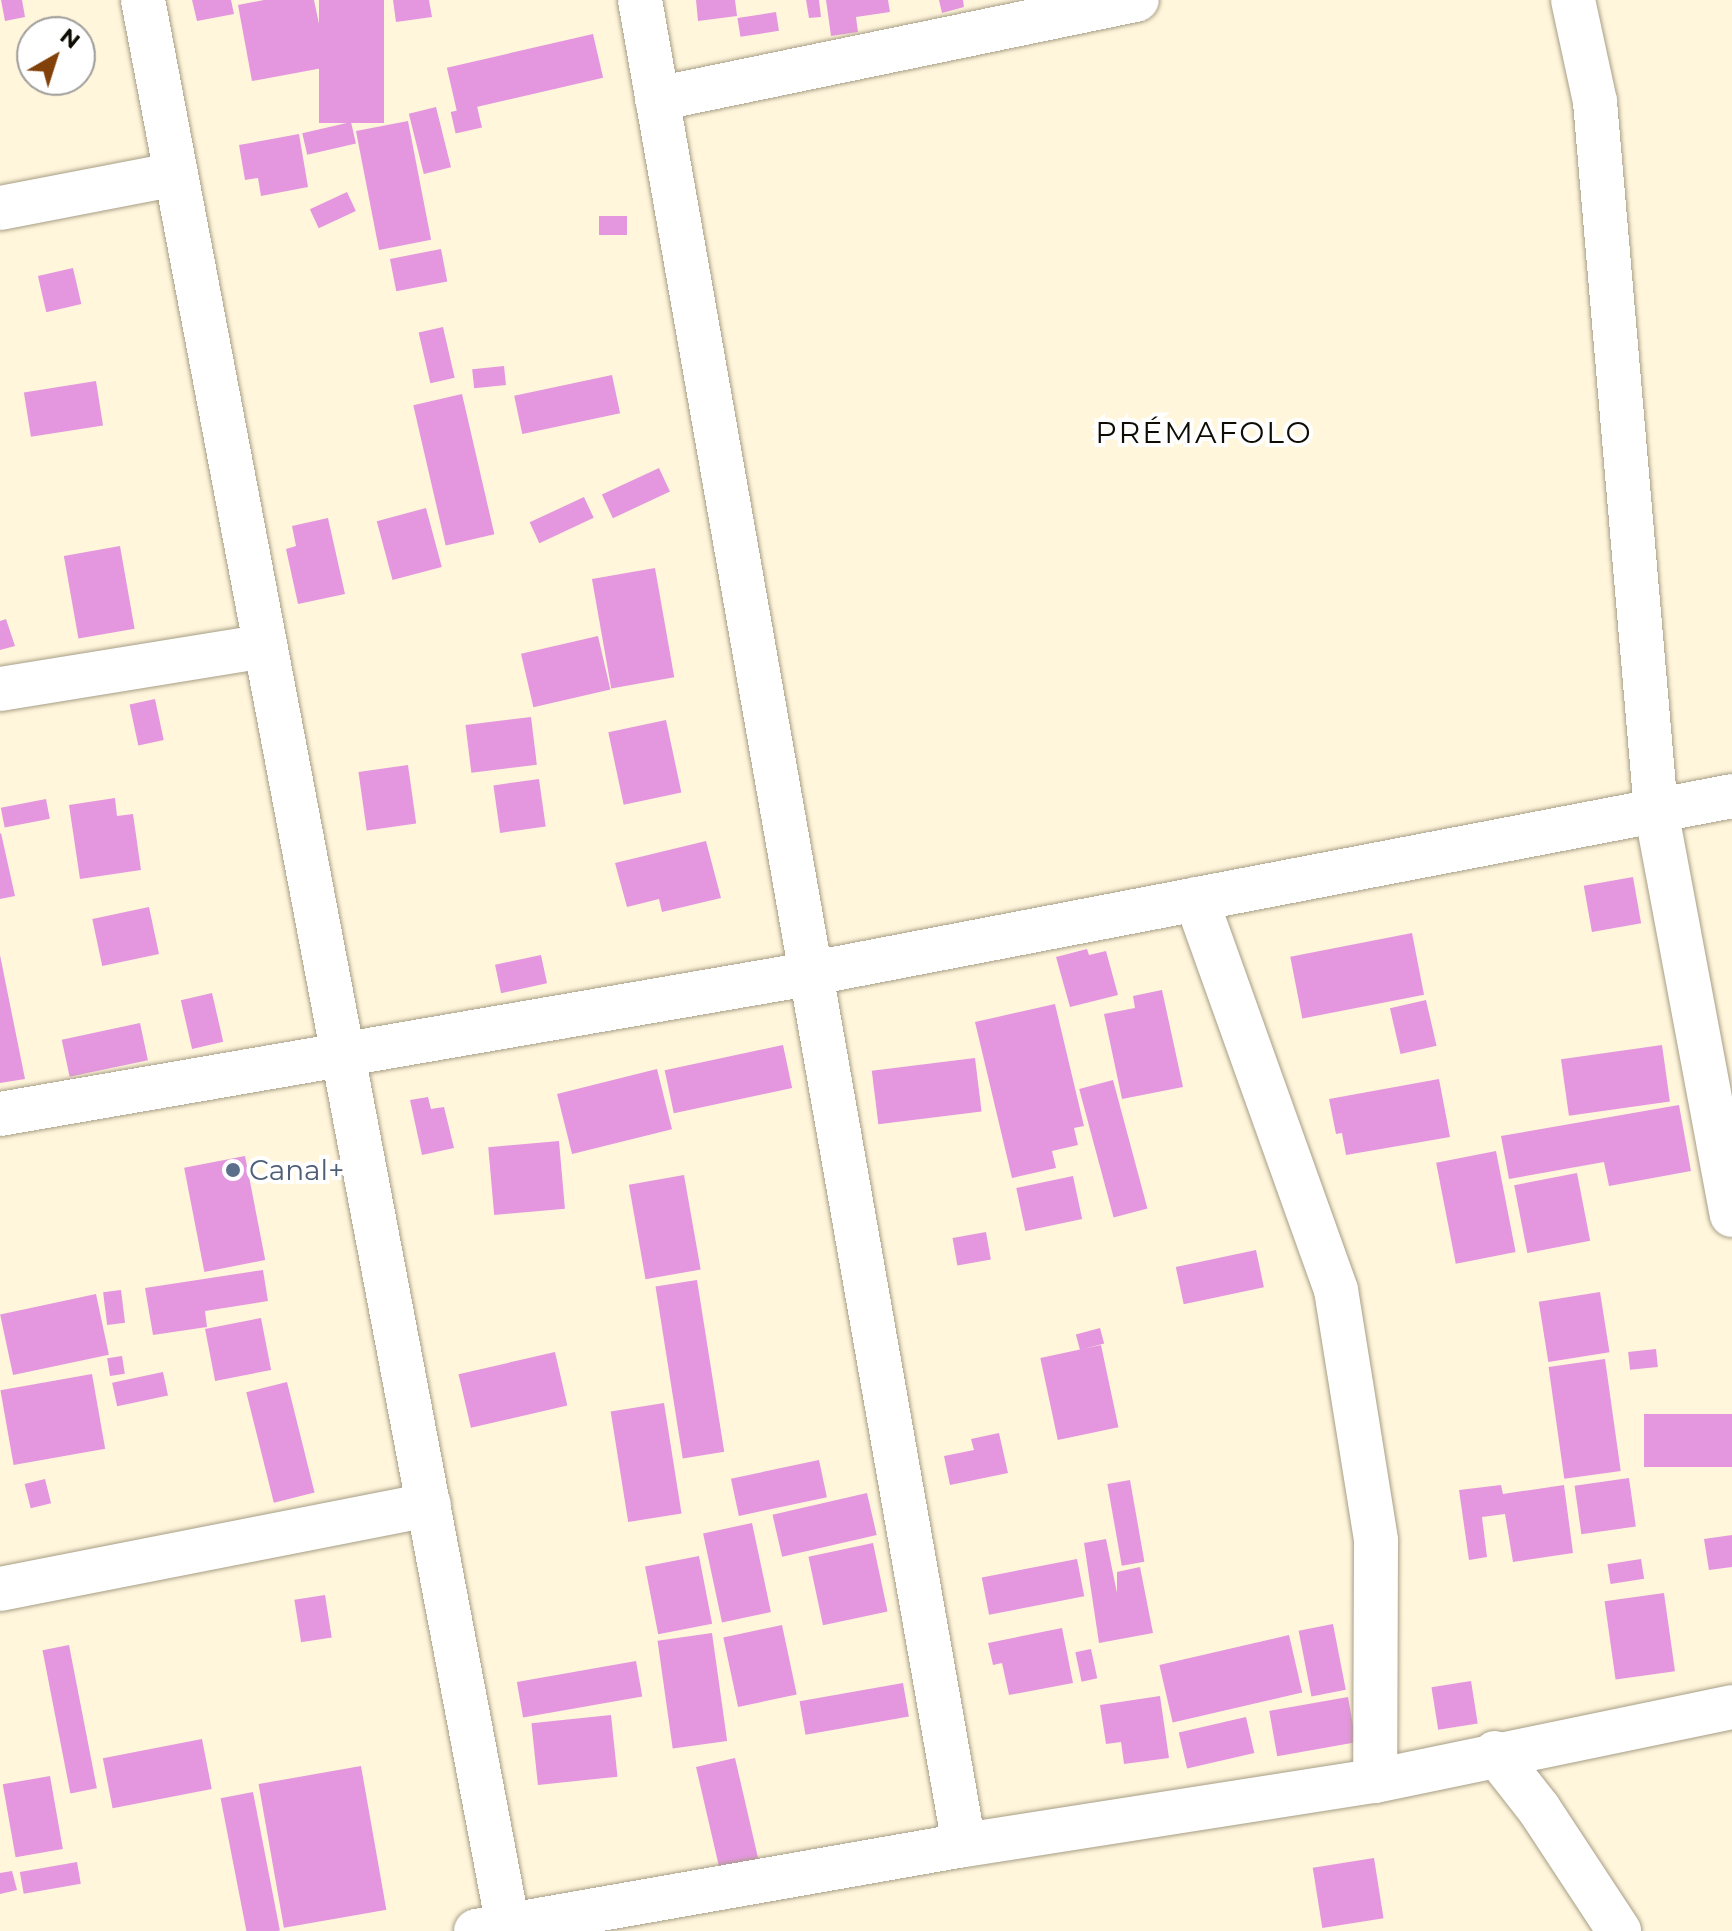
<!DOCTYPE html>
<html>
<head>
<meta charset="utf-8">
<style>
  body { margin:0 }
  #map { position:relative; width:1732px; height:1931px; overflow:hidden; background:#fff6dc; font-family:Montserrat,sans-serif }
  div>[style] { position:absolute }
  .building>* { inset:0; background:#e497de; transform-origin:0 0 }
  .roads { filter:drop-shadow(0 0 2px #a79e86) drop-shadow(0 0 2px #a79e86) }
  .minor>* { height:44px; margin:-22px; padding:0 22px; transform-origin:22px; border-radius:22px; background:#fff }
  .dots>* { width:22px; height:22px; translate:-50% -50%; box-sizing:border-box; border:4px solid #fff; border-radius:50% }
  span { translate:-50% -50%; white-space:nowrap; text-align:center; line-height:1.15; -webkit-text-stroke:8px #fff; paint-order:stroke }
  .service-label { font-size:28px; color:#4e5e75 }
  .left { translate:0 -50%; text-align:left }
  .neighbourhood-label { font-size:30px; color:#0f0c04; letter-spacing:2px }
  .north { position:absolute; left:16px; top:16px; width:80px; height:80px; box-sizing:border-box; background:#fff; border:2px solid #9f9e9b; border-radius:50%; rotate:39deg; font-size:22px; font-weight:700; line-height:32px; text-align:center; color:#0f0c04 }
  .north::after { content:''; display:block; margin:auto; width:28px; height:36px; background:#824109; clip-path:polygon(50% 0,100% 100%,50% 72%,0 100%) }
</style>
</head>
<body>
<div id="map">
  <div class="building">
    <i style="clip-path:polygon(1px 0,22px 0,25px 17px,5px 21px)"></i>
    <i style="clip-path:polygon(192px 0,231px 0,234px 14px,197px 21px)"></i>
    <i style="clip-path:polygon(264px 0,314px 0,328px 67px,252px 81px,238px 5px)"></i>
    <i style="left:319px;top:0;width:65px;height:123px"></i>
    <i style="clip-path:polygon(393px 0,429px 0,432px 17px,396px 22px)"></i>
    <i style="clip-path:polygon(696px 0,735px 0,737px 16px,698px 21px)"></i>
    <i style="clip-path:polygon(806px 0,819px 0,821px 17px,809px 18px)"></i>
    <i style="clip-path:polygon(826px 0,888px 0,890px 12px,856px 17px,858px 32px,831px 36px)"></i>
    <i style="clip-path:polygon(939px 0,963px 0,964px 7px,942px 13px)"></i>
    <i style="left:776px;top:12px;width:19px;height:39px;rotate:81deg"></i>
    <i style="left:593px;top:34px;width:45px;height:150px;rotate:77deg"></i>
    <i style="left:477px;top:106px;width:22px;height:27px;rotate:77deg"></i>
    <i style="left:436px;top:107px;width:62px;height:28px;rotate:76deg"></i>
    <i style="left:408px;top:121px;width:121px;height:53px;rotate:79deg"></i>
    <i style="left:351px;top:122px;width:22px;height:50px;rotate:77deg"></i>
    <i style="clip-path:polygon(299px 134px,308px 187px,261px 196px,258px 178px,245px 180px,239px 145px)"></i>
    <i style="left:347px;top:192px;width:21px;height:41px;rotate:65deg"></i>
    <i style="left:627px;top:216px;width:19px;height:28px;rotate:90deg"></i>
    <i style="left:441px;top:249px;width:33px;height:52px;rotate:79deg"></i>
    <i style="left:73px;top:268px;width:37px;height:36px;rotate:77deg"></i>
    <i style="left:443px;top:327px;width:52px;height:25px;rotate:77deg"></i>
    <i style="left:504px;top:366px;width:19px;height:32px;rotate:84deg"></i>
    <i style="left:612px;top:375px;width:39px;height:100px;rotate:78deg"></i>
    <i style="left:96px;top:381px;width:45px;height:73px;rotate:81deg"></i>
    <i style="left:462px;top:394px;width:144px;height:50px;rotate:77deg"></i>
    <i style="left:659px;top:468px;width:26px;height:63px;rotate:65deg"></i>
    <i style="left:584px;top:497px;width:23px;height:60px;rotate:65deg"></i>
    <i style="left:426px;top:508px;width:61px;height:51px;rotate:75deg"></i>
    <i style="clip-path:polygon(328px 518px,345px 594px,298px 604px,286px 549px,296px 546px,292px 526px)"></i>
    <i style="left:120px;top:546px;width:84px;height:57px;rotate:80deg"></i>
    <i style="left:655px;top:568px;width:111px;height:64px;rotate:80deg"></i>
    <i style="clip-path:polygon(6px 619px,15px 646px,0 650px,0 621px)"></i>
    <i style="left:598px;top:636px;width:55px;height:79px;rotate:77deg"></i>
    <i style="left:155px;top:699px;width:42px;height:26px;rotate:78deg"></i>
    <i style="left:531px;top:717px;width:48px;height:66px;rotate:83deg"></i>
    <i style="left:666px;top:720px;width:74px;height:59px;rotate:78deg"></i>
    <i style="left:408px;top:765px;width:59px;height:50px;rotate:82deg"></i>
    <i style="left:539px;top:779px;width:48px;height:46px;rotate:82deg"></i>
    <i style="clip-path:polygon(115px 798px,117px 816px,133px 814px,141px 870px,80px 879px,69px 805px)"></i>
    <i style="left:46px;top:799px;width:20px;height:46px;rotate:79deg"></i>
    <i style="clip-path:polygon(1px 833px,15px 896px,0 899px,0 834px)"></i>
    <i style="clip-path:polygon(706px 841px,721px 898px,662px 912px,659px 899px,627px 907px,615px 863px)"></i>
    <i style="left:1633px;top:877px;width:47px;height:50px;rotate:80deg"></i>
    <i style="left:149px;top:907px;width:48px;height:58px;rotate:78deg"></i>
    <i style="left:1412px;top:933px;width:63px;height:124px;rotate:79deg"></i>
    <i style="clip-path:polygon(1087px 949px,1089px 955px,1106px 951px,1118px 995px,1070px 1007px,1056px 957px)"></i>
    <i style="clip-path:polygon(0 955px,25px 1079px,0 1083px)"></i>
    <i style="left:541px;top:955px;width:29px;height:47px;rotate:78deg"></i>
    <i style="clip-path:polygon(1162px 990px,1183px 1087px,1122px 1099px,1104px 1014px,1135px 1008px,1133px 996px)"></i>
    <i style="left:212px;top:993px;width:50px;height:32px;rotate:77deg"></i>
    <i style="left:1426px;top:1000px;width:47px;height:37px;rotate:77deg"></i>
    <i style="clip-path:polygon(1055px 1004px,1084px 1126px,1074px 1128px,1078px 1145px,1052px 1151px,1056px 1168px,1012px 1178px,975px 1022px)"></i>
    <i style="left:140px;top:1023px;width:38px;height:80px;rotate:78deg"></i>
    <i style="left:783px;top:1045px;width:44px;height:121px;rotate:78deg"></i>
    <i style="left:1662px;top:1045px;width:57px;height:102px;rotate:82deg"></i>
    <i style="left:975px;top:1058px;width:54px;height:104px;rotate:83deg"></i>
    <i style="left:657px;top:1069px;width:62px;height:103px;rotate:76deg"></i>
    <i style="clip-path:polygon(1439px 1079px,1450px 1137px,1346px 1155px,1342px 1133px,1336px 1134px,1329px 1099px)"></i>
    <i style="left:1113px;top:1080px;width:133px;height:35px;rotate:75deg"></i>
    <i style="clip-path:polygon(428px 1097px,431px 1109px,444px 1107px,454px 1148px,422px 1155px,410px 1100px)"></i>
    <i style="clip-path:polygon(1679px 1105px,1691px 1171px,1609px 1186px,1604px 1162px,1509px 1179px,1501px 1136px)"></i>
    <i style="left:559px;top:1141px;width:68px;height:71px;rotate:85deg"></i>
    <i style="left:1496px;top:1151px;width:103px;height:61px;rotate:79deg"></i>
    <i style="left:245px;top:1156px;width:106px;height:62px;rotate:79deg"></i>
    <i style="left:1577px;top:1173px;width:69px;height:64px;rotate:79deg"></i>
    <i style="left:684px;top:1175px;width:96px;height:56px;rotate:80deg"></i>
    <i style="left:1073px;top:1176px;width:44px;height:58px;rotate:78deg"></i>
    <i style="left:986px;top:1232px;width:28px;height:34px;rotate:80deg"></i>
    <i style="left:1256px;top:1250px;width:38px;height:82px;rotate:78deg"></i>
    <i style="clip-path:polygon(263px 1270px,268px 1301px,205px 1311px,207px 1327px,153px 1335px,145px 1288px)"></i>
    <i style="left:697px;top:1280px;width:174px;height:42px;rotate:81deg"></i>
    <i style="left:121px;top:1290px;width:33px;height:18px;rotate:83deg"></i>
    <i style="left:1600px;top:1292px;width:61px;height:62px;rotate:81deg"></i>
    <i style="left:96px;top:1294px;width:62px;height:98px;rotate:78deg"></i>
    <i style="left:261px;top:1318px;width:53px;height:57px;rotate:79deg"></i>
    <i style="left:1100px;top:1328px;width:16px;height:25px;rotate:75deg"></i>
    <i style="left:1101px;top:1345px;width:84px;height:62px;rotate:78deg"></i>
    <i style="left:1656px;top:1349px;width:18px;height:28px;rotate:84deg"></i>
    <i style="left:555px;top:1352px;width:55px;height:99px;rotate:77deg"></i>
    <i style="left:122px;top:1356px;width:18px;height:15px;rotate:81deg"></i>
    <i style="left:1605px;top:1359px;width:113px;height:57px;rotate:82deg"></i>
    <i style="left:163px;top:1372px;width:24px;height:52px;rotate:78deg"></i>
    <i style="left:92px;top:1374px;width:76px;height:93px;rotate:80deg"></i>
    <i style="left:287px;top:1382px;width:114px;height:42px;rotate:76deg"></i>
    <i style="left:664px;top:1403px;width:112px;height:54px;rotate:81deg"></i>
    <i style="left:1732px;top:1414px;width:53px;height:88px;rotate:90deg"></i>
    <i style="clip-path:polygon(999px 1433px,1008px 1473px,950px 1485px,944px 1456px,974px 1450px,971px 1439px)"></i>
    <i style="left:819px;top:1460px;width:38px;height:90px;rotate:78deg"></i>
    <i style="left:1629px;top:1478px;width:49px;height:55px;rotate:82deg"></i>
    <i style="left:45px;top:1479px;width:25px;height:21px;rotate:76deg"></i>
    <i style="left:1130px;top:1480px;width:83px;height:23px;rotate:80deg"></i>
    <i style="clip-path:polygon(1501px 1485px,1503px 1494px,1564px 1485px,1573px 1553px,1513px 1562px,1505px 1514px,1482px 1517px,1487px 1557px,1469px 1560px,1459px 1490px)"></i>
    <i style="left:867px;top:1493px;width:43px;height:97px;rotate:77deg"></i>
    <i style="left:752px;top:1523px;width:91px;height:50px;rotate:78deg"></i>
    <i style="clip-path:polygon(1732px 1535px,1732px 1567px,1709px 1570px,1704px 1539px)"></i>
    <i style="clip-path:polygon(1106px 1539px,1117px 1593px,1117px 1572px,1140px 1567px,1153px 1633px,1099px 1643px,1084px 1543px)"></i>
    <i style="left:873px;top:1543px;width:70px;height:66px;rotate:78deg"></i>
    <i style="left:699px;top:1556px;width:69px;height:55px;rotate:79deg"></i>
    <i style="left:1077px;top:1559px;width:38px;height:97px;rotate:79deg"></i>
    <i style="left:1641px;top:1559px;width:20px;height:34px;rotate:81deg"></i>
    <i style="left:1664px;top:1593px;width:79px;height:60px;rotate:82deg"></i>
    <i style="left:325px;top:1595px;width:43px;height:31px;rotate:81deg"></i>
    <i style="left:1333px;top:1624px;width:67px;height:35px;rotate:79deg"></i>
    <i style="left:782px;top:1625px;width:71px;height:60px;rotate:78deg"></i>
    <i style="clip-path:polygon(1062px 1628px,1073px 1683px,1009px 1695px,1002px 1663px,993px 1665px,988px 1643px)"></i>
    <i style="left:712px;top:1633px;width:109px;height:55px;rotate:82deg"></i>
    <i style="left:1289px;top:1635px;width:59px;height:133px;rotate:77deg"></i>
    <i style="left:69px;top:1645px;width:146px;height:27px;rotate:79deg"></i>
    <i style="left:1091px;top:1649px;width:30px;height:16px;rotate:78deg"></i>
    <i style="left:636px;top:1661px;width:36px;height:121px;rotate:80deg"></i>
    <i style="left:1471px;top:1681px;width:43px;height:40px;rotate:81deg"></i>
    <i style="left:903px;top:1683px;width:34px;height:105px;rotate:80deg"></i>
    <i style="clip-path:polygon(1160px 1696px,1169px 1758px,1124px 1764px,1121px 1742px,1106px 1744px,1100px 1705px)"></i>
    <i style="left:1348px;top:1697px;width:46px;height:80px;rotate:80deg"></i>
    <i style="left:611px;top:1715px;width:62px;height:80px;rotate:84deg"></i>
    <i style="left:1246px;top:1717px;width:37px;height:69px;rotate:77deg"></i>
    <i style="left:202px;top:1739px;width:51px;height:101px;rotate:79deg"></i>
    <i style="left:735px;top:1758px;width:112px;height:40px;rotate:77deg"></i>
    <i style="left:361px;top:1766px;width:146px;height:104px;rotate:80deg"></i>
    <i style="left:50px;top:1776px;width:74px;height:48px;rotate:80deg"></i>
    <i style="left:253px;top:1792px;width:141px;height:33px;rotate:79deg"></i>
    <i style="left:1374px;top:1858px;width:61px;height:62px;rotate:81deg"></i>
    <i style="left:77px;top:1862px;width:22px;height:58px;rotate:80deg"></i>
    <i style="clip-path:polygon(12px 1871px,17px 1890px,0 1894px,0 1873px)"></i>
  </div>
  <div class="roads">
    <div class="minor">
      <i style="left:143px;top:0;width:1965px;rotate:79.27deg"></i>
      <i style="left:640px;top:0;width:1873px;rotate:80.04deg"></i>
      <i style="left:1573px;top:0;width:104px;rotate:77.8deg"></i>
      <i style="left:1595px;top:102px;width:711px;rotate:85.08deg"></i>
      <i style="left:1656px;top:810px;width:412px;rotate:79.4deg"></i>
      <i style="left:657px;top:99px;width:490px;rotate:-11.7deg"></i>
      <i style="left:0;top:208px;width:179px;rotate:-10.9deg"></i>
      <i style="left:0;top:689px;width:268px;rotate:-9.2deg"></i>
      <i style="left:1196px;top:899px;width:415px;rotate:70.3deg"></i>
      <i style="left:1336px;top:1290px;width:254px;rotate:80.9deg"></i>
      <i style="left:1376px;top:1541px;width:240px;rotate:90.2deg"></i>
      <i style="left:0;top:1114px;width:820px;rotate:-9.83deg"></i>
      <i style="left:808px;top:974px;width:941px;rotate:-10.9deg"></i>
      <i style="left:0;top:1589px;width:437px;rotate:-11.1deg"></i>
      <i style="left:1495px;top:1753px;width:71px;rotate:51.8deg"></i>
      <i style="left:1539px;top:1809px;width:146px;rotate:56.7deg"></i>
      <i style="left:476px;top:1931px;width:496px;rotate:-10deg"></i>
      <i style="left:964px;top:1845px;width:416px;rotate:-8.9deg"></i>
      <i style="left:1375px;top:1781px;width:365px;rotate:-11.7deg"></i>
    </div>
  </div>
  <div class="dots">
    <i style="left:233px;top:1170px;background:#5c6f8a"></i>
  </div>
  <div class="service-label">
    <span class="left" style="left:249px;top:1170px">Canal+</span>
  </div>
  <div class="neighbourhood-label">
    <span style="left:1204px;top:433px">PRÉMAFOLO</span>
  </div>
  <div class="north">N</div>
</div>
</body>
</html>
